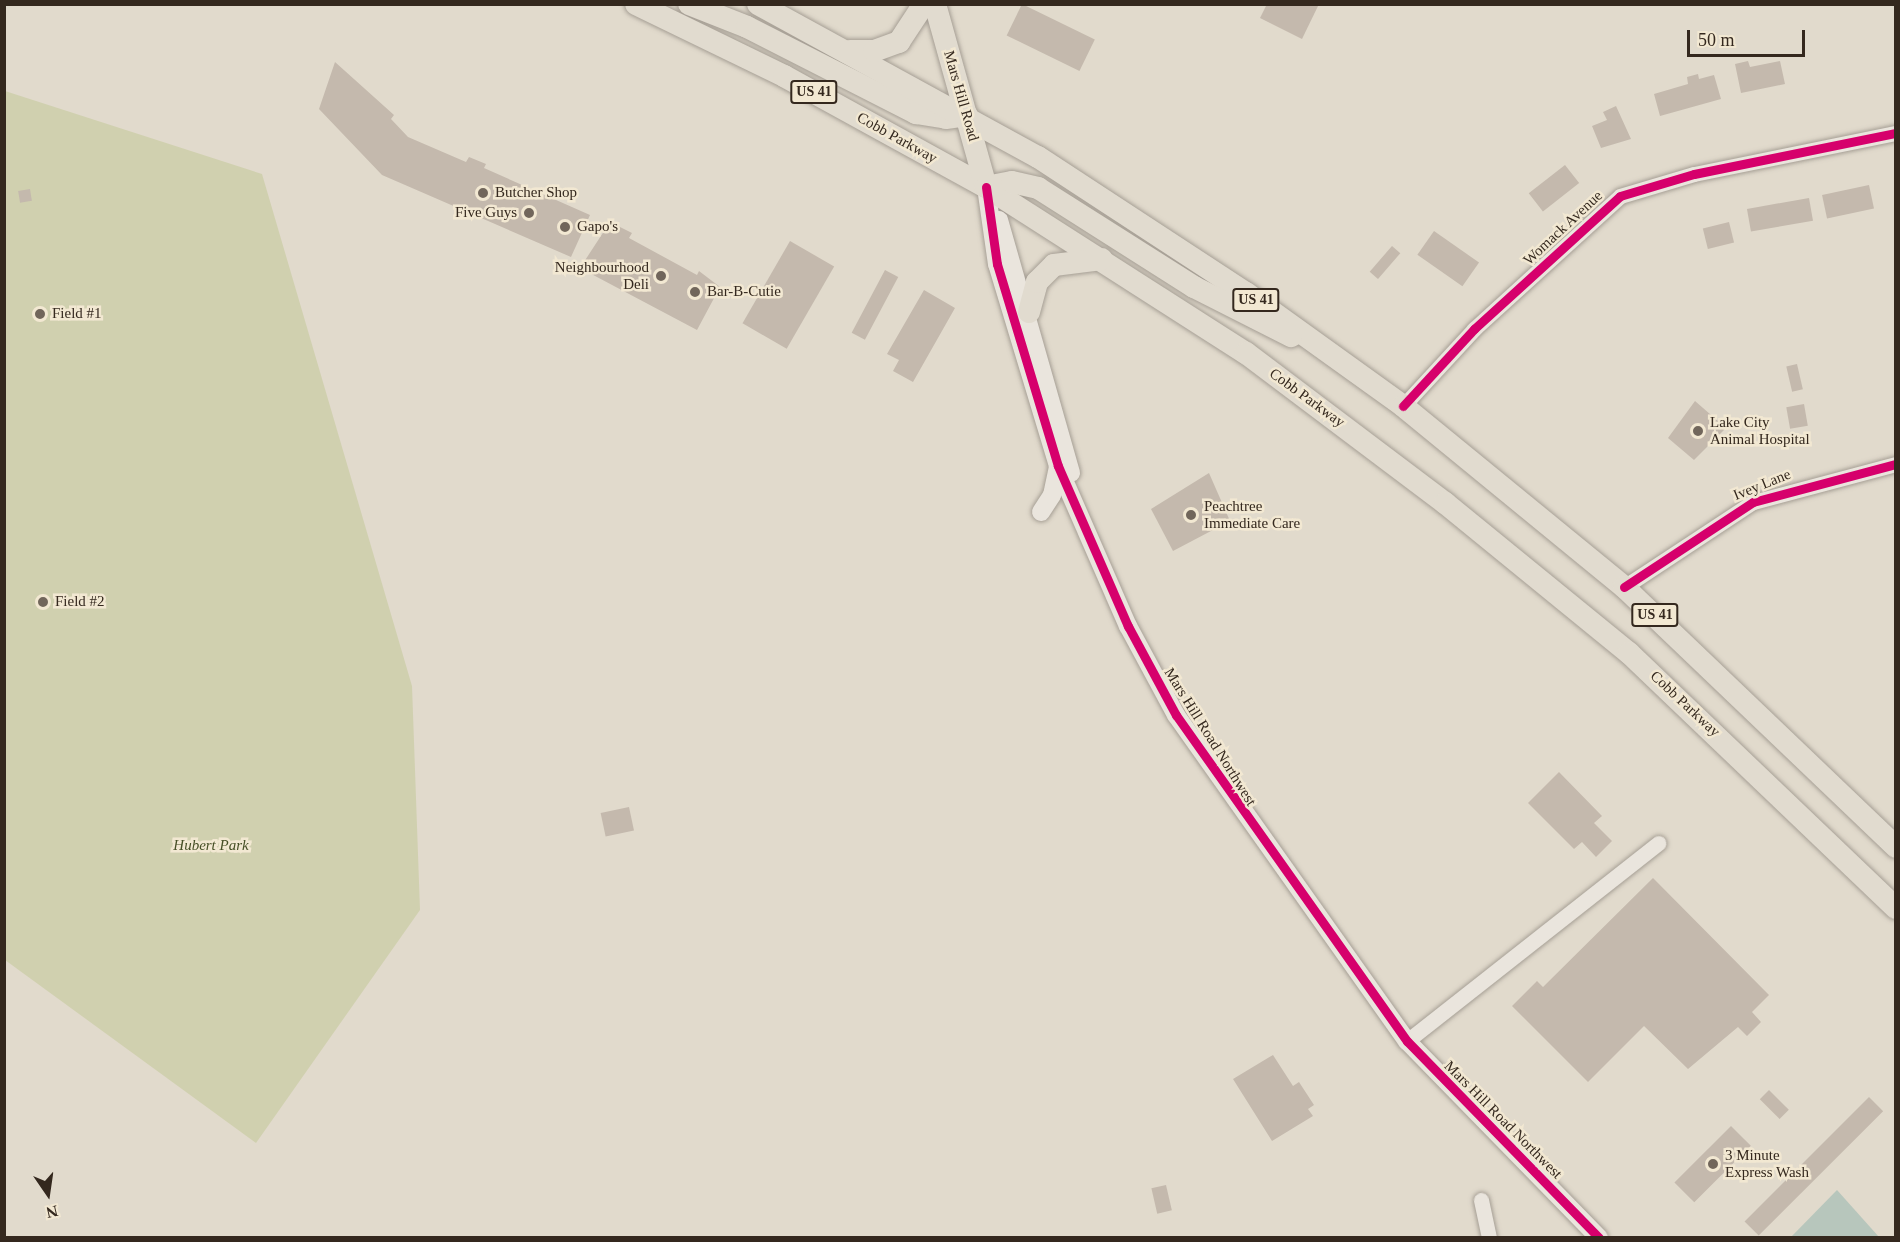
<!DOCTYPE html>
<html>
<head>
<meta charset="utf-8">
<style>
  body { margin:0 }
  #map { position:relative; width:1900px; height:1242px; overflow:hidden; background:#e1dacc; font-family:"Times New Roman",serif }
  div>[style] { position:absolute }
  .green>* { inset:0; background:#d0d0af }
  .water>* { inset:0; background:#b7c6bc }
  .building>* { inset:0; background:#c4b9ad; transform-origin:0 0 }
  .roads { filter:drop-shadow(0 0 2px #a69f95) drop-shadow(0 0 2px #a69f95) }
  .minor>* { height:15px; margin:-7.5px; padding:0 7.5px; transform-origin:7.5px; border-radius:7.5px; background:#eae5dd }
  .tertiary>* { height:18px; margin:-9px; padding:0 9px; transform-origin:9px; border-radius:9px; background:#eae5dd }
  .primary>* { height:22px; margin:-11px; padding:0 11px; transform-origin:11px; border-radius:11px; background:#e1dbcf }
  .cycleway>* { height:9px; margin:-4.5px; padding:0 4.5px; transform-origin:4.5px; border-radius:4.5px; background:#d6006c }
  .dots>* { width:16px; height:16px; translate:-50% -50%; box-sizing:border-box; border:3px solid #f2e8d2; border-radius:50% }
  span { translate:-50% -50%; white-space:nowrap; text-align:center; line-height:1.15; -webkit-text-stroke:5px #f2e8d2; paint-order:stroke }
  .shield-label span { padding:2px 4px; background:#f2e8d2; border:2px solid; border-radius:4px; -webkit-text-stroke-width:0 }
  .shield-label { font-size:14px; color:#34281e; font-weight:700 }
  .street-label { font-size:15px; color:#34281e }
  .poi-label { font-size:15px; color:#34281e }
  .left { translate:0 -50%; text-align:left }
  .right { translate:-100% -50%; text-align:right }
  .park-label { font-size:15px; color:#464f26; font-style:italic }
  .frame { position:absolute; inset:0; border:6px solid #34281e; pointer-events:none }
  .north { position:absolute; left:18px; top:1164px; width:60px; height:60px; -webkit-text-stroke:4px #f2e8d2; paint-order:stroke; rotate:167deg; font-size:16px; font-weight:700; line-height:24px; text-align:center; color:#34281e }
  .north::after { content:''; display:block; margin:auto; width:21px; height:27px; background:#34281e; clip-path:polygon(50% 0,100% 100%,50% 72%,0 100%) }
  .scale { position:absolute; left:1687px; top:30px; width:118px; height:27px; box-sizing:border-box; border:3px solid #34281e; border-top:0; padding-left:8px; font-size:18px; line-height:21px; white-space:nowrap; color:#34281e; -webkit-text-stroke:4px #f2e8d2; paint-order:stroke }
</style>
</head>
<body>
<div id="map">
  <div class="green">
    <i style="clip-path:polygon(5px 91px,262px 174px,412px 686px,420px 910px,256px 1143px,5px 960px)"></i>
  </div>
  <div class="water">
    <i style="clip-path:polygon(1837px 1190px,1879px 1237px,1791px 1237px)"></i>
  </div>
  <div class="building">
    <i style="left:1022px;top:4px;width:81px;height:35px;rotate:26deg"></i>
    <i style="clip-path:polygon(1267px 4px,1319px 4px,1302px 39px,1260px 18px)"></i>
    <i style="clip-path:polygon(1748px 61px,1750px 67px,1780px 61px,1785px 84px,1741px 93px,1735px 64px)"></i>
    <i style="clip-path:polygon(335px 62px,394px 115px,391px 119px,408px 137px,466px 162px,469px 157px,486px 164px,484px 168px,590px 215px,571px 257px,382px 175px,319px 109px)"></i>
    <i style="clip-path:polygon(1698px 74px,1699px 79px,1714px 75px,1721px 99px,1660px 116px,1654px 94px,1688px 84px,1687px 77px)"></i>
    <i style="clip-path:polygon(1616px 106px,1631px 139px,1601px 148px,1592px 126px,1607px 120px,1603px 112px)"></i>
    <i style="left:1565px;top:165px;width:23px;height:46px;rotate:52deg"></i>
    <i style="left:1869px;top:185px;width:24px;height:48px;rotate:78deg"></i>
    <i style="left:30px;top:189px;width:12px;height:12px;rotate:81deg"></i>
    <i style="left:1809px;top:198px;width:23px;height:63px;rotate:80deg"></i>
    <i style="clip-path:polygon(610px 222px,632px 233px,629px 238px,697px 275px,699px 271px,720px 287px,697px 330px,580px 268px)"></i>
    <i style="left:1729px;top:222px;width:21px;height:27px;rotate:76deg"></i>
    <i style="left:1434px;top:231px;width:55px;height:29px;rotate:35deg"></i>
    <i style="left:790px;top:241px;width:51px;height:95px;rotate:30deg"></i>
    <i style="left:1392px;top:246px;width:11px;height:34px;rotate:41deg"></i>
    <i style="left:885px;top:270px;width:15px;height:71px;rotate:28deg"></i>
    <i style="clip-path:polygon(924px 290px,955px 308px,913px 382px,893px 371px,899px 360px,887px 354px)"></i>
    <i style="left:1797px;top:364px;width:26px;height:11px;rotate:77deg"></i>
    <i style="clip-path:polygon(1695px 401px,1726px 428px,1694px 460px,1668px 438px)"></i>
    <i style="left:1804px;top:404px;width:22px;height:18px;rotate:80deg"></i>
    <i style="clip-path:polygon(1209px 473px,1230px 521px,1173px 551px,1151px 509px)"></i>
    <i style="clip-path:polygon(1559px 772px,1602px 816px,1594px 823px,1612px 841px,1596px 857px,1582px 842px,1574px 849px,1528px 803px)"></i>
    <i style="left:629px;top:807px;width:24px;height:29px;rotate:78deg"></i>
    <i style="clip-path:polygon(1653px 878px,1769px 995px,1752px 1012px,1761px 1022px,1747px 1036px,1738px 1027px,1688px 1069px,1644px 1026px,1588px 1082px,1512px 1006px,1537px 981px,1543px 987px)"></i>
    <i style="clip-path:polygon(1273px 1055px,1293px 1086px,1299px 1082px,1314px 1105px,1308px 1109px,1313px 1116px,1272px 1141px,1233px 1079px)"></i>
    <i style="left:1769px;top:1090px;width:28px;height:13px;rotate:45deg"></i>
    <i style="left:1869px;top:1097px;width:20px;height:176px;rotate:45deg"></i>
    <i style="left:1731px;top:1126px;width:28px;height:80px;rotate:45deg"></i>
    <i style="left:1166px;top:1185px;width:26px;height:15px;rotate:77deg"></i>
  </div>
  <div class="roads">
    <div class="minor">
      <i style="left:1403px;top:406px;width:105px;rotate:-47.3deg"></i>
      <i style="left:1474px;top:329px;width:197px;rotate:-42.3deg"></i>
      <i style="left:1620px;top:196px;width:77px;rotate:-16.6deg"></i>
      <i style="left:1694px;top:174px;width:206px;rotate:-11.5deg"></i>
      <i style="left:1624px;top:587px;width:154px;rotate:-33.4deg"></i>
      <i style="left:1753px;top:502px;width:148px;rotate:-14.9deg"></i>
      <i style="left:1407px;top:1041px;width:320px;rotate:-38.2deg"></i>
      <i style="left:1481px;top:1200px;width:39px;rotate:78deg"></i>
    </div>
    <div class="tertiary">
      <i style="left:986px;top:187px;width:78px;rotate:81.9deg"></i>
      <i style="left:997px;top:264px;width:211px;rotate:73.2deg"></i>
      <i style="left:1058px;top:466px;width:175px;rotate:66.4deg"></i>
      <i style="left:1128px;top:626px;width:101px;rotate:61.7deg"></i>
      <i style="left:1176px;top:715px;width:400px;rotate:54.7deg"></i>
      <i style="left:1407px;top:1041px;width:275px;rotate:45.7deg"></i>
      <i style="left:999px;top:220px;width:263px;rotate:74.1deg"></i>
      <i style="left:1041px;top:512px;width:20px;rotate:-57deg"></i>
      <i style="left:1052px;top:495px;width:30px;rotate:-78deg"></i>
    </div>
    <div class="primary">
      <i style="left:636px;top:4px;width:165px;rotate:25.9deg"></i>
      <i style="left:784px;top:76px;width:230px;rotate:28.8deg"></i>
      <i style="left:986px;top:187px;width:308px;rotate:32.6deg"></i>
      <i style="left:1246px;top:353px;width:249px;rotate:37deg"></i>
      <i style="left:1445px;top:503px;width:237px;rotate:39.2deg"></i>
      <i style="left:1629px;top:653px;width:369px;rotate:43.7deg"></i>
      <i style="left:689px;top:4px;width:62px;rotate:21.6deg"></i>
      <i style="left:747px;top:27px;width:190px;rotate:27deg"></i>
      <i style="left:916px;top:113px;width:30px;rotate:9deg"></i>
      <i style="left:946px;top:118px;width:21px;rotate:-8deg"></i>
      <i style="left:758px;top:4px;width:319px;rotate:28.7deg"></i>
      <i style="left:1038px;top:157px;width:249px;rotate:33.2deg"></i>
      <i style="left:1246px;top:293px;width:193px;rotate:35.7deg"></i>
      <i style="left:1403px;top:406px;width:286px;rotate:39.3deg"></i>
      <i style="left:1624px;top:587px;width:376px;rotate:43.7deg"></i>
      <i style="left:935px;top:4px;width:190px;rotate:74.4deg"></i>
      <i style="left:850px;top:51px;width:24px"></i>
      <i style="left:874px;top:51px;width:27px;rotate:-20deg"></i>
      <i style="left:899px;top:42px;width:45px;rotate:-56.7deg"></i>
      <i style="left:986px;top:187px;width:26px;rotate:-11deg"></i>
      <i style="left:1012px;top:182px;width:27px;rotate:13deg"></i>
      <i style="left:1038px;top:188px;width:185px;rotate:32.4deg"></i>
      <i style="left:1194px;top:287px;width:109px;rotate:26.8deg"></i>
      <i style="left:1029px;top:312px;width:31px;rotate:-75deg"></i>
      <i style="left:1037px;top:282px;width:24px;rotate:-45deg"></i>
      <i style="left:1054px;top:265px;width:48px;rotate:-7.1deg"></i>
    </div>
  </div>
  <div class="cycleway">
    <i style="left:986px;top:187px;width:78px;rotate:81.9deg"></i>
    <i style="left:997px;top:264px;width:211px;rotate:73.2deg"></i>
    <i style="left:1058px;top:466px;width:175px;rotate:66.4deg"></i>
    <i style="left:1128px;top:626px;width:101px;rotate:61.7deg"></i>
    <i style="left:1176px;top:715px;width:400px;rotate:54.7deg"></i>
    <i style="left:1407px;top:1041px;width:275px;rotate:45.7deg"></i>
    <i style="left:1403px;top:406px;width:105px;rotate:-47.3deg"></i>
    <i style="left:1474px;top:329px;width:197px;rotate:-42.3deg"></i>
    <i style="left:1620px;top:196px;width:77px;rotate:-16.6deg"></i>
    <i style="left:1694px;top:174px;width:206px;rotate:-11.5deg"></i>
    <i style="left:1624px;top:587px;width:154px;rotate:-33.4deg"></i>
    <i style="left:1753px;top:502px;width:148px;rotate:-14.9deg"></i>
  </div>
  <div class="dots">
    <i style="left:483px;top:193px;background:#71665b"></i>
    <i style="left:529px;top:213px;background:#71665b"></i>
    <i style="left:565px;top:227px;background:#71665b"></i>
    <i style="left:661px;top:276px;background:#71665b"></i>
    <i style="left:695px;top:292px;background:#71665b"></i>
    <i style="left:40px;top:314px;background:#71665b"></i>
    <i style="left:1698px;top:431px;background:#71665b"></i>
    <i style="left:1191px;top:515px;background:#71665b"></i>
    <i style="left:43px;top:602px;background:#71665b"></i>
    <i style="left:1713px;top:1164px;background:#71665b"></i>
  </div>
  <div class="shield-label">
    <span style="left:814px;top:92px">US 41</span>
    <span style="left:1256px;top:300px">US 41</span>
    <span style="left:1655px;top:615px">US 41</span>
  </div>
  <div class="street-label">
    <span style="left:961px;top:96px;rotate:74deg">Mars Hill Road</span>
    <span style="left:897px;top:138px;rotate:29deg">Cobb Parkway</span>
    <span style="left:1563px;top:228px;rotate:-43deg">Womack Avenue</span>
    <span style="left:1307px;top:398px;rotate:36deg">Cobb Parkway</span>
    <span style="left:1762px;top:485px;rotate:-22deg">Ivey Lane</span>
    <span style="left:1685px;top:704px;rotate:43deg">Cobb Parkway</span>
    <span style="left:1210px;top:737px;rotate:58deg">Mars Hill Road Northwest</span>
    <span style="left:1503px;top:1120px;rotate:45deg">Mars Hill Road Northwest</span>
  </div>
  <div class="poi-label">
    <span class="left" style="left:495px;top:193px">Butcher Shop</span>
    <span class="right" style="left:517px;top:213px">Five Guys</span>
    <span class="left" style="left:577px;top:227px">Gapo's</span>
    <span class="right" style="left:649px;top:276px">Neighbourhood<br>Deli</span>
    <span class="left" style="left:707px;top:292px">Bar-B-Cutie</span>
    <span class="left" style="left:52px;top:314px">Field #1</span>
    <span class="left" style="left:1710px;top:431px">Lake City<br>Animal Hospital</span>
    <span class="left" style="left:1204px;top:515px">Peachtree<br>Immediate Care</span>
    <span class="left" style="left:55px;top:602px">Field #2</span>
    <span class="left" style="left:1725px;top:1164px">3 Minute<br>Express Wash</span>
  </div>
  <div class="park-label">
    <span style="left:211px;top:846px">Hubert Park</span>
  </div>
  <div class="frame"></div>
  <div class="north">N</div>
  <div class="scale">50 m</div>
</div>
</body>
</html>
